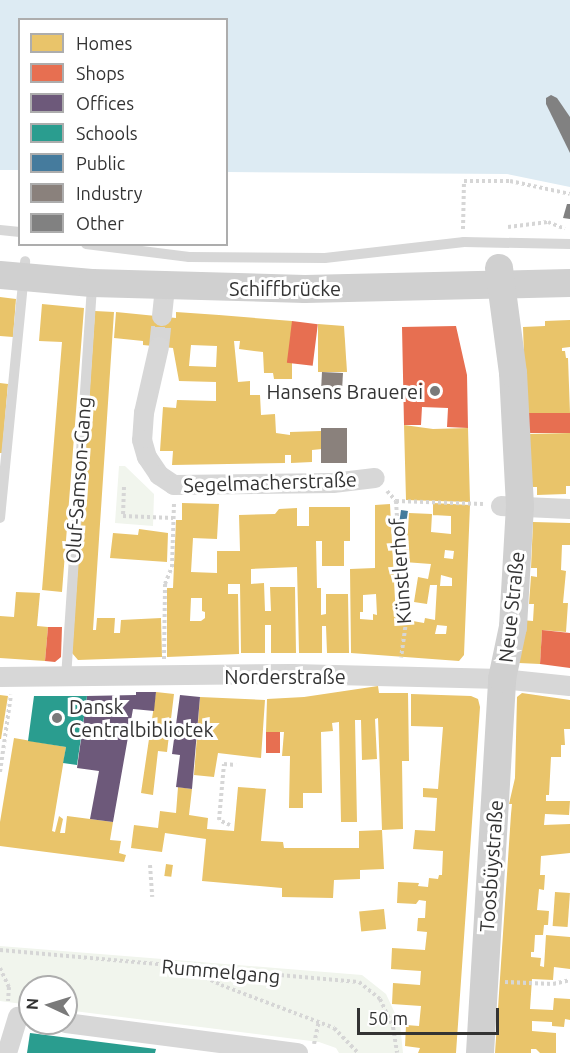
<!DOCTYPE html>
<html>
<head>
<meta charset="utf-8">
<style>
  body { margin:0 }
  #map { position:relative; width:570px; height:1053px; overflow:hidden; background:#fff; font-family:Ubuntu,sans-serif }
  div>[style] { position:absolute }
  .green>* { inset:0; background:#f1f5ed }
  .water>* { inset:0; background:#ddebf3 }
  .homes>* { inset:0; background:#e9c46a; transform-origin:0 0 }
  .shops>* { inset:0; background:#e76f51; transform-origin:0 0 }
  .offices>* { inset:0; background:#6d597a }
  .schools>* { inset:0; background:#2a9d8f }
  .public>* { inset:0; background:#457b9d; transform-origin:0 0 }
  .industry>* { inset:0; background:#8a817c; transform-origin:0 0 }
  .building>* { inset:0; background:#818181 }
  .minor-tunnel>* { height:20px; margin-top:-10px; transform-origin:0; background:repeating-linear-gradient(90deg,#d6d6d6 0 20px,transparent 0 30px) }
  .path>* { height:4px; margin-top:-2px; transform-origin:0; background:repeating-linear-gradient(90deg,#d6d6d6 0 3px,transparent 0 6px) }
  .service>* { height:10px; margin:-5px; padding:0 5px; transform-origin:5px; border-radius:5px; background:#d7d7d7 }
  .minor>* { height:20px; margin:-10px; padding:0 10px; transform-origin:10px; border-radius:10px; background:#d7d7d7 }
  .secondary>* { height:28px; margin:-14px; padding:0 14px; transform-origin:14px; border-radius:14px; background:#d0d0d0 }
  .dots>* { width:16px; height:16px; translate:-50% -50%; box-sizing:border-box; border:3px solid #fff; border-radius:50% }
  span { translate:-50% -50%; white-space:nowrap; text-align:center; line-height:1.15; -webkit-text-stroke:6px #fff; paint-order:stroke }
  .street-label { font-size:20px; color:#333 }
  .poi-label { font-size:20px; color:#333 }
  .right { translate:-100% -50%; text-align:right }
  .left { translate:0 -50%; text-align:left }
  .legend { position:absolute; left:18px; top:18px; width:210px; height:228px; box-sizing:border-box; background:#fff; border:2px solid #adadad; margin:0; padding:8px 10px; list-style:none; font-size:18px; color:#333 }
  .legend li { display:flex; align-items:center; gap:12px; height:30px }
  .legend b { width:30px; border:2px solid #adadad }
  .north { position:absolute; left:18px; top:975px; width:60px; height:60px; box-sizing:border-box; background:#fff; border:2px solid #adadad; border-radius:50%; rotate:274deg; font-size:16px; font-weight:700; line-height:24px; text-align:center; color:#333 }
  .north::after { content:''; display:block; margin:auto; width:21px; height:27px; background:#7a7a7a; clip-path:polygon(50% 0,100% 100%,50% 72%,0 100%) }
  .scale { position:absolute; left:357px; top:1008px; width:142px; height:27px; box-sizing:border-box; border:3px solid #333; border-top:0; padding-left:8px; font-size:18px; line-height:21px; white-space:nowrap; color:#333; -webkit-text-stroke:4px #fff; paint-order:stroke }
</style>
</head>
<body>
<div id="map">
  <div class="green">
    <i style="clip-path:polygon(119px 466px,125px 466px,154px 494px,153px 526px,115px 523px)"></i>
    <i style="clip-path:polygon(0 946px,362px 975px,386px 994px,400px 1024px,403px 1053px,339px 1053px,336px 1048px,319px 1042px,66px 1010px,66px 987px,30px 987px,30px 1005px,0 1001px)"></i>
  </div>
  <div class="water">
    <i style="clip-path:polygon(0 0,570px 0,570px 187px,507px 174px,227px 172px,226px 20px,20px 20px,19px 170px,0 170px)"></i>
  </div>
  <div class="homes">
    <i style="clip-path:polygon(0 297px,16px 299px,13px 337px,0 336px)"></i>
    <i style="clip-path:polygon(42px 304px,84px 308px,62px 592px,42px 590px,62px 342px,39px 341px)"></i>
    <i style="clip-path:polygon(95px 311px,114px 312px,93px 630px,96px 630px,97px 618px,115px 618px,114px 633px,120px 633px,121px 620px,161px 618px,162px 657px,78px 660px,72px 653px)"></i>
    <i style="clip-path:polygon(evenodd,116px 312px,176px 318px,176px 312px,219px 315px,292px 321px,292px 379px,274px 379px,273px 373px,264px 373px,263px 352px,239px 349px,240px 341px,234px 341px,238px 382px,250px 381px,250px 395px,260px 395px,261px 415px,275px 414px,276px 433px,290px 435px,290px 432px,321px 431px,322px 449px,312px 450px,312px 462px,291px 463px,291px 455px,285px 455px,285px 463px,172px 465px,173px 451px,160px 451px,163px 407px,176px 408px,177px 400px,216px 401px,216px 382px,179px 381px,173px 348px,143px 345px,143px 341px,114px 338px,116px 312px,191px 345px,217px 346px,216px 367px,189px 366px,191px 345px)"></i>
    <i style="clip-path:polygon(570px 320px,570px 347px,562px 348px,562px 351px,565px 351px,566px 358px,568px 358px,570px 413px,526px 414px,523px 327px,545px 326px,545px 321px)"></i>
    <i style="clip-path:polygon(318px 324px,344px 326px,347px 372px,318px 372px)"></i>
    <i style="clip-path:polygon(0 383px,8px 384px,2px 453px,0 453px)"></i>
    <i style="clip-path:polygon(404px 425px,433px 429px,468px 428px,470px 502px,406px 500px)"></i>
    <i style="clip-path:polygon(570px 433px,570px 486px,566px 486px,566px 494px,537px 495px,537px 487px,529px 487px,527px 434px)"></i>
    <i style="clip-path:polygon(evenodd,182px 503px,219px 504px,217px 539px,193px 538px,191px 572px,217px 573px,217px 551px,240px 551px,239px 515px,275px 514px,279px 509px,297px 508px,297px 526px,309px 526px,309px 507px,350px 507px,350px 541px,344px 541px,344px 566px,322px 566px,322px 541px,316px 541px,317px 588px,321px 588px,321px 615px,326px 614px,326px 594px,348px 594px,349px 653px,327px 653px,326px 626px,322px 626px,322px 653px,299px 653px,297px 567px,251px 569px,251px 584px,264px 583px,265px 611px,271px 611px,270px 587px,295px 587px,296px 653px,271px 653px,271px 625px,265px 625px,265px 653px,241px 653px,240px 584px,228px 584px,228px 594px,238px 594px,239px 654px,167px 657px,167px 588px,173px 588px,176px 520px,182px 520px,182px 503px,191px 598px,202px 598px,202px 611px,205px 612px,205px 618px,201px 621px,190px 621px,191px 598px)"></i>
    <i style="clip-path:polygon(evenodd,433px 503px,470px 505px,464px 655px,459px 661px,351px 653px,350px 569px,375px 568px,375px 505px,390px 504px,396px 618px,424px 623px,425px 618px,435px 620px,437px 585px,430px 585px,427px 604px,414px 602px,418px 577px,428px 579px,431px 564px,404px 562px,405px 530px,408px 530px,409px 513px,432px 514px,431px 532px,451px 534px,451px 516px,433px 515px,433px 503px,445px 550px,454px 551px,453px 559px,444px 558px,445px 550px,433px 503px,441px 575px,452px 578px,452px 586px,440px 586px,441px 575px,433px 503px,376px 594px,377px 615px,373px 614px,373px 620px,360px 619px,360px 612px,363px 612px,363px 595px,376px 594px,433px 503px,437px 625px,447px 626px,446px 634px,435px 634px,437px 625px)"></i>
    <i style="clip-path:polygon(533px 522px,570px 523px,570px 545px,562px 545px,561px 570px,566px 571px,563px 603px,568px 603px,566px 632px,542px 630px,540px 664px,519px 663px,521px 620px,533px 621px,534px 604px,529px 604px,531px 576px,537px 577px,537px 568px,531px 568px)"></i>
    <i style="clip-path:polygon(139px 529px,168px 533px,167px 562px,110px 558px,113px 533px,138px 535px)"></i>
    <i style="clip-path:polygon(16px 592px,40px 593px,37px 626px,48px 627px,45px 661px,0 658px,0 616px,14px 617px)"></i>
    <i style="clip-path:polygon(378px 686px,379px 693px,408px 693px,409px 761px,402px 761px,403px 829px,382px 830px,378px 718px,375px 719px,377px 759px,362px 760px,361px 720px,355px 720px,357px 822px,341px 822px,339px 722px,332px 723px,333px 731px,321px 732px,322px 793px,303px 793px,303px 808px,289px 808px,290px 756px,282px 756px,284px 732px,266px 732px,267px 699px,304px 697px)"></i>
    <i style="clip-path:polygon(156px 692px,174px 694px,167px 752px,158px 751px,153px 795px,141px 793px)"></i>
    <i style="clip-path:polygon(522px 693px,570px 700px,570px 729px,564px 729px,565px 745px,561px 745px,561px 757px,551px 757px,549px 795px,546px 795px,546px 801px,570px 801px,569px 815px,545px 814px,544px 825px,570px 824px,570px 853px,541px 856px,540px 875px,545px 875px,544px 890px,539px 889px,537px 910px,549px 911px,548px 925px,544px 925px,543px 935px,535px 935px,534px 952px,531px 952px,531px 957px,541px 958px,540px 966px,544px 967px,546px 935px,570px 937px,570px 969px,554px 967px,553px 980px,532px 979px,530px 1009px,553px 1010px,554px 998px,570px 999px,570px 1020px,565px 1019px,564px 1027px,552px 1026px,552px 1022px,532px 1021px,532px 1031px,556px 1033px,556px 1053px,540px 1053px,536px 1049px,531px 1049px,531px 1053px,495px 1053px,511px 814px,512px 804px,509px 804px,515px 778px,517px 697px)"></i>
    <i style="clip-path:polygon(411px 694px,471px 696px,478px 699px,480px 707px,456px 1053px,418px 1053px,420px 1048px,405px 1046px,406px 1025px,419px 1026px,421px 1006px,392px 1004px,393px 983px,420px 985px,421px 971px,391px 969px,392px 948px,425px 950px,427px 932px,417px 931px,418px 918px,425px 918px,426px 901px,419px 900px,416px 904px,397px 903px,398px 882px,419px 883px,418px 886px,428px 887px,429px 878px,438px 879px,439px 875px,442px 875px,443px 851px,413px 849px,415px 830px,435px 831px,437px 798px,423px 797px,423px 788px,438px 789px,443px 727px,411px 726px)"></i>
    <i style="clip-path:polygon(0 695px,8px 696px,1px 739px,0 739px)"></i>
    <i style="clip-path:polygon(200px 697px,265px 700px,261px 758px,218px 753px,214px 777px,194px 775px)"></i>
    <i style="clip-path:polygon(14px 738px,66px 747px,52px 831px,55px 832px,59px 816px,63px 819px,60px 833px,65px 833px,67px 816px,113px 822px,110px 840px,121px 841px,119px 853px,126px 855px,124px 862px,0 846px,0 822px)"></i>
    <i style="clip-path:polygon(178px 787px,192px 789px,189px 815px,208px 818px,207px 829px,234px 831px,238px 787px,266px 789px,261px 841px,283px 842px,284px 848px,359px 848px,359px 831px,382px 830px,384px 869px,360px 870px,360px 879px,334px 880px,333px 898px,282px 897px,282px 888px,202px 881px,206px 839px,165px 833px,162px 852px,131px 848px,134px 825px,158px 828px,160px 811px,176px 813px)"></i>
    <i style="left:166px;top:864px;width:7px;height:12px;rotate:8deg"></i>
    <i style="left:555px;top:892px;width:15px;height:34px;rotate:4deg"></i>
    <i style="left:384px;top:909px;width:20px;height:25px;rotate:84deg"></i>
  </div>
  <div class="shops">
    <i style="left:292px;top:321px;width:26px;height:42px;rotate:7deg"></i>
    <i style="clip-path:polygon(456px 326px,467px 375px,468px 428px,447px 427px,448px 408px,422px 407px,421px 425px,404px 425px,402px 327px)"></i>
    <i style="left:570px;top:413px;width:20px;height:44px;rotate:90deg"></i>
    <i style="clip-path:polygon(48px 627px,62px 627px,61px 657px,55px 662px,45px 661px)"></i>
    <i style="clip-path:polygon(542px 630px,570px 633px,570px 668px,540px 664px)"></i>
    <i style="left:266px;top:732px;width:14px;height:21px"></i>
  </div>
  <div class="offices">
    <i style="clip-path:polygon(136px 692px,156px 692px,154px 711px,133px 709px,113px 822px,90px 819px,99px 771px,77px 768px,87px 696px,136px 695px)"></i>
    <i style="clip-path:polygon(180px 695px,200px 697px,192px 789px,176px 787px,180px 755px,172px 754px)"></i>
  </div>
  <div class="schools">
    <i style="clip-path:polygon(34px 696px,87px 696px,77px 765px,63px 763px,66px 747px,28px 741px)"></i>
    <i style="clip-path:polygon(30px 1033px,156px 1049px,155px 1053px,27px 1053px)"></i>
  </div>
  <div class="public">
    <i style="left:401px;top:510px;width:7px;height:13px;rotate:8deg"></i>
  </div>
  <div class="industry">
    <i style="left:322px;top:372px;width:21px;height:26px;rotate:3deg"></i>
    <i style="left:321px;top:428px;width:26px;height:35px"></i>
  </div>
  <div class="building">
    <i style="clip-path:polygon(551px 95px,557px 98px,570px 117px,570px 153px,546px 104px,546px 98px)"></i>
    <i style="clip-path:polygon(567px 204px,570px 204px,570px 219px,563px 218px)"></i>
  </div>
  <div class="minor-tunnel">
    <i style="left:159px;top:347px;width:31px;rotate:-84deg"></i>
  </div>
  <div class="path">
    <i style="left:508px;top:227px;width:40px;rotate:-7.1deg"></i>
    <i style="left:548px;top:222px;width:18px;rotate:22deg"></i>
    <i style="left:463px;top:229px;width:48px;rotate:-88.8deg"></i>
    <i style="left:464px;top:181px;width:46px"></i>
    <i style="left:510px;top:181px;width:61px;rotate:12.2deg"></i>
    <i style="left:124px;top:487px;width:29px;rotate:92deg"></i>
    <i style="left:123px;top:516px;width:50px;rotate:2.3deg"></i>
    <i style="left:387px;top:491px;width:13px;rotate:48deg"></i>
    <i style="left:396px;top:501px;width:87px;rotate:2deg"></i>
    <i style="left:396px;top:501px;width:95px;rotate:86.4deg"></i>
    <i style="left:402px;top:596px;width:20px;rotate:75deg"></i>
    <i style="left:407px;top:615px;width:43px;rotate:97.9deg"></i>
    <i style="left:164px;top:659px;width:75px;rotate:-89.2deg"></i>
    <i style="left:165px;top:584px;width:18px;rotate:-68deg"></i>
    <i style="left:172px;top:567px;width:64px;rotate:-88.2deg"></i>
    <i style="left:0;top:772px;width:78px;rotate:-81.9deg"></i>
    <i style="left:230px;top:825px;width:12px;rotate:-156deg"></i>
    <i style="left:219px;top:820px;width:56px;rotate:-84.9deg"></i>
    <i style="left:224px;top:764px;width:12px;rotate:5deg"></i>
    <i style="left:150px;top:865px;width:32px;rotate:86deg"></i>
    <i style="left:0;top:950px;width:360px;rotate:5.1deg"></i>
    <i style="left:359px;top:982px;width:27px;rotate:39deg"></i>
    <i style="left:380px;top:999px;width:31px;rotate:65deg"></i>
    <i style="left:393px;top:1027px;width:26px;rotate:81deg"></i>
    <i style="left:0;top:968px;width:21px;rotate:65deg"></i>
    <i style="left:9px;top:987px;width:14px;rotate:94deg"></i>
    <i style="left:198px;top:969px;width:6px;rotate:72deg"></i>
    <i style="left:200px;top:975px;width:23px;rotate:25deg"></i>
    <i style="left:221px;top:985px;width:121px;rotate:20.8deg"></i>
    <i style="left:334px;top:1028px;width:35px;rotate:46deg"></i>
    <i style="left:505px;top:982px;width:48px;rotate:2.4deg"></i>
    <i style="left:553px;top:984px;width:17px;rotate:-13deg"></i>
    <i style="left:314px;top:1044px;width:24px;rotate:-78deg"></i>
  </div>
  <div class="service">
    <i style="left:0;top:230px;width:20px;rotate:6deg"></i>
    <i style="left:86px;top:244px;width:104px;rotate:7.2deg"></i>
    <i style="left:189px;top:257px;width:136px;rotate:0.4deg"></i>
    <i style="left:325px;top:258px;width:140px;rotate:-6.6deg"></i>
    <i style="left:464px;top:242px;width:106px;rotate:1.1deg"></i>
    <i style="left:0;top:518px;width:258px;rotate:-84.4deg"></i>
    <i style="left:66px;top:678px;width:396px;rotate:-86.2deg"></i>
  </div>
  <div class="minor">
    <i style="left:162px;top:316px;width:30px;rotate:-84deg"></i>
    <i style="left:159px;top:347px;width:68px;rotate:102.8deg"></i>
    <i style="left:144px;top:413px;width:27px;rotate:94deg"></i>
    <i style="left:142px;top:440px;width:18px;rotate:74deg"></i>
    <i style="left:147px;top:457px;width:22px;rotate:56deg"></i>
    <i style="left:159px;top:475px;width:18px;rotate:34deg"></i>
    <i style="left:174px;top:485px;width:159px;rotate:-0.7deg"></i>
    <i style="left:333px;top:483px;width:42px;rotate:-6.8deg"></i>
    <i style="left:501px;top:506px;width:69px;rotate:2.5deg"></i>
    <i style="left:0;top:677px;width:293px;rotate:-0.6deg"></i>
    <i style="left:293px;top:674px;width:209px;rotate:1.4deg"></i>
    <i style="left:502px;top:679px;width:68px;rotate:5.9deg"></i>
    <i style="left:66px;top:1023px;width:234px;rotate:7.4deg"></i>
    <i style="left:7px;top:1053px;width:38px;rotate:-73deg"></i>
  </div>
  <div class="secondary">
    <i style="left:0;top:275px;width:92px;rotate:5deg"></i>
    <i style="left:92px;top:283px;width:213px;rotate:1.6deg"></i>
    <i style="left:305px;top:289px;width:265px;rotate:-1.3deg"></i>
    <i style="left:480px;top:1053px;width:375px;rotate:-86.6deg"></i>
    <i style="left:502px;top:679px;width:53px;rotate:-78.1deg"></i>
    <i style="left:513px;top:627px;width:121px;rotate:-86.7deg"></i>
    <i style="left:520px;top:506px;width:133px;rotate:-93deg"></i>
    <i style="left:513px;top:373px;width:106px;rotate:-97.6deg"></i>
  </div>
  <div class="dots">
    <i style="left:435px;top:391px;background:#7a7a7a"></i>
    <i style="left:57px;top:718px;background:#7a7a7a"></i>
  </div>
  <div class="street-label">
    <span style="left:285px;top:288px">Schiffbrücke</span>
    <span style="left:78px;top:480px;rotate:-86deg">Oluf-Samson-Gang</span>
    <span style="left:270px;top:482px;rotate:-2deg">Segelmacherstraße</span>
    <span style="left:400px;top:571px;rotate:-94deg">Künstlerhof</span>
    <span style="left:511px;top:607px;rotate:-84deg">Neue Straße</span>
    <span style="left:285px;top:676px">Norderstraße</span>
    <span style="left:491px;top:866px;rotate:-86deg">Toosbüystraße</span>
    <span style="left:221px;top:971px;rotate:5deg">Rummelgang</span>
  </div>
  <div class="poi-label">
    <span class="right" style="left:423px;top:391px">Hansens Brauerei</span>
    <span class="left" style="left:69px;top:718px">Dansk<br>Centralbibliotek</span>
  </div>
  <ul class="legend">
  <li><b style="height:16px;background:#e9c46a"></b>Homes</li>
  <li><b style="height:16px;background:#e76f51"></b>Shops</li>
  <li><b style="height:16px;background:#6d597a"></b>Offices</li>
  <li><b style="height:16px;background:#2a9d8f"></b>Schools</li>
  <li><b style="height:16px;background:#457b9d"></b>Public</li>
  <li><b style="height:16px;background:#8a817c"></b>Industry</li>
  <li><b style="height:16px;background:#818181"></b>Other</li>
  </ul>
  <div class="north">N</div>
  <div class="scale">50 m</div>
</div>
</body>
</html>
